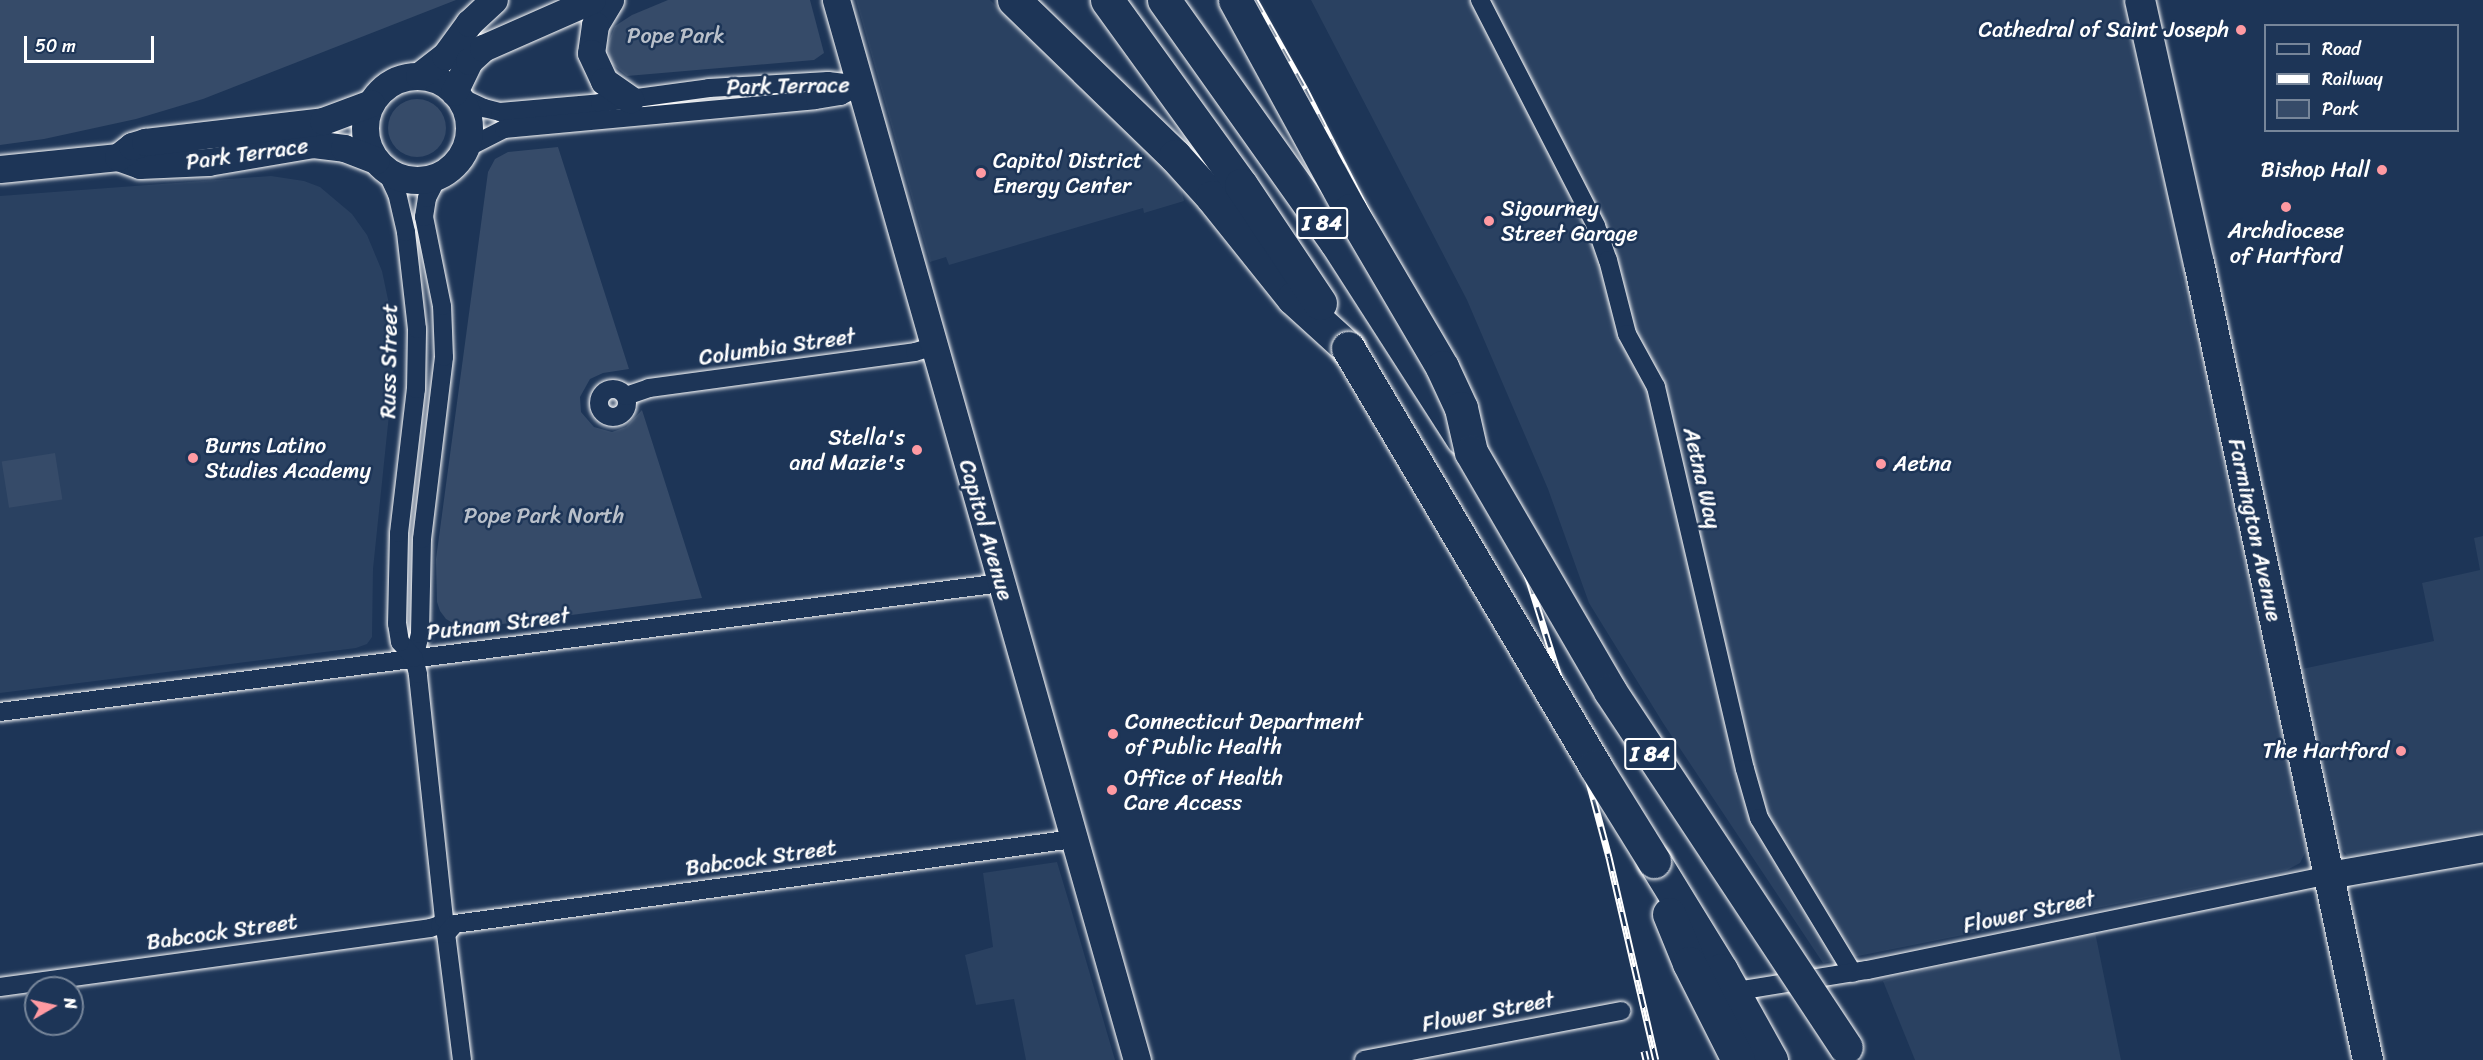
<!DOCTYPE html>
<html>
<head>
<meta charset="utf-8">
<style>
  body { margin:0 }
  #map { position:relative; width:2483px; height:1060px; overflow:hidden; background:#1d3557; font-family:Sriracha,sans-serif }
  div>[style] { position:absolute }
  .built>* { inset:0; background:#2a4161 }
  .green>* { inset:0; background:#364b69; transform-origin:0 0 }
  .round { border-radius:50% }
  .roads { filter:drop-shadow(0 0 2px #fff) drop-shadow(0 0 2px #fff) }
  .street>* { height:18px; margin:-9px; padding:0 9px; transform-origin:9px; border-radius:9px; background:#1d3557 }
  .street>.ring { margin:-9px; padding:0; box-sizing:content-box; background:none; border:18px solid #1d3557; border-radius:50% }
  .secondary>* { height:27px; margin:-13.5px; padding:0 13.5px; transform-origin:13.5px; border-radius:13.5px; background:#1d3557 }
  .secondary>.ring { margin:-13.5px; padding:0; box-sizing:content-box; background:none; border:27px solid #1d3557; border-radius:50% }
  .primary>* { height:30px; margin:-15px; padding:0 15px; transform-origin:15px; border-radius:15px; background:#1d3557 }
  .highway>* { height:33px; margin:-16.5px; padding:0 16.5px; transform-origin:16.5px; border-radius:16.5px; background:#1d3557 }
  .rail>* { height:7px; margin-top:-3.5px; transform-origin:0; background:repeating-linear-gradient(90deg,#1d3557 0 14px,#fff 0 28px); box-sizing:border-box; border-block:2px solid #fff }
  .bridges { filter:drop-shadow(0 0 2px #fff) drop-shadow(0 0 2px #fff) }
  .highway-bridge>* { height:33px; margin:-16.5px; padding:0 16.5px; transform-origin:16.5px; border-radius:16.5px; background:#1d3557 }
  .dots>* { width:16px; height:16px; translate:-50% -50%; box-sizing:border-box; border:3px solid #1d3557; border-radius:50% }
  span { translate:-50% -50%; white-space:nowrap; text-align:center; line-height:1.15; -webkit-text-stroke:5px #1d3557; paint-order:stroke }
  .shield-label span { padding:2px 4px; background:#1d3557; border:2px solid; border-radius:4px; -webkit-text-stroke-width:0 }
  .shield-label { font-size:21px; color:#fff; font-weight:700 }
  .poi-label { font-size:22px; color:#fff }
  .right { translate:-100% -50%; text-align:right }
  .left { translate:0 -50%; text-align:left }
  .park-label { font-size:22px; color:#b9c0ca }
  .street-label { font-size:22px; color:#fff }
  .legend { position:absolute; left:2264px; top:24px; width:195px; height:108px; box-sizing:border-box; background:#1d3557; border:2px solid #77869a; margin:0; padding:8px 10px; list-style:none; font-size:18px; color:#fff }
  .legend li { display:flex; align-items:center; gap:12px; height:30px }
  .legend b { width:30px; border:2px solid #77869a }
  .north { position:absolute; left:24px; top:976px; width:60px; height:60px; box-sizing:border-box; background:#1d3557; border:2px solid #77869a; border-radius:50%; rotate:81deg; font-size:16px; font-weight:700; line-height:24px; text-align:center; color:#fff }
  .north::after { content:''; display:block; margin:auto; width:21px; height:27px; background:#ff9aa2; clip-path:polygon(50% 0,100% 100%,50% 72%,0 100%) }
  .scale { position:absolute; left:24px; top:36px; width:130px; height:27px; box-sizing:border-box; border:3px solid #fff; border-top:0; padding-left:8px; font-size:18px; line-height:21px; white-space:nowrap; color:#fff; -webkit-text-stroke:4px #1d3557; paint-order:stroke }
</style>
</head>
<body>
<div id="map">
  <div class="built">
    <i style="clip-path:polygon(856px 0,990px 0,1179px 180px,1184px 201px,1144px 213px,1143px 208px,949px 265px,946px 257px,930px 262px)"></i>
    <i style="clip-path:polygon(1311px 0,2121px 0,2305px 836px,2307px 849px,2300px 863px,2287px 870px,1823px 963px,1663px 723px,1589px 603px,1548px 489px,1467px 300px)"></i>
    <i style="clip-path:polygon(271px 176px,304px 181px,320px 187px,352px 214px,367px 235px,382px 271px,390px 309px,395px 357px,373px 569px,372px 637px,367px 644px,356px 648px,0 693px,0 196px)"></i>
    <i style="clip-path:polygon(2483px 536px,2483px 834px,2355px 856px,2347px 855px,2341px 848px,2302px 669px,2434px 641px,2422px 583px,2480px 570px,2474px 538px)"></i>
    <i style="clip-path:polygon(1057px 862px,1071px 909px,1115px 1060px,1026px 1060px,1014px 999px,976px 1005px,965px 955px,993px 947px,983px 873px)"></i>
    <i style="clip-path:polygon(2094px 927px,2121px 1060px,1915px 1060px,1883px 981px)"></i>
  </div>
  <div class="green">
    <i style="clip-path:polygon(0 0,456px 0,203px 99px,136px 119px,44px 139px,0 145px)"></i>
    <i style="clip-path:polygon(668px 0,810px 0,824px 53px,814px 60px,627px 76px,611px 63px,607px 46px,615px 26px,632px 15px)"></i>
    <i class="round" style="left:388px;top:99px;width:58px;height:58px"></i>
    <i style="clip-path:polygon(558px 147px,629px 369px,603px 373px,590px 379px,580px 397px,581px 412px,594px 427px,612px 432px,626px 427px,642px 410px,702px 598px,471px 628px,460px 627px,446px 619px,440px 611px,437px 602px,436px 559px,488px 172px,495px 159px,508px 152px)"></i>
    <i style="left:55px;top:453px;width:47px;height:54px;rotate:81deg"></i>
  </div>
  <div class="roads">
    <div class="street">
      <i style="left:1480px;top:0;width:254px;rotate:62.8deg"></i>
      <i style="left:1596px;top:226px;width:36px;rotate:71deg"></i>
      <i style="left:1608px;top:260px;width:76px;rotate:75.6deg"></i>
      <i style="left:1627px;top:334px;width:60px;rotate:61.3deg"></i>
      <i style="left:1656px;top:387px;width:392px;rotate:76.9deg"></i>
      <i style="left:1745px;top:769px;width:51px;rotate:74.1deg"></i>
      <i style="left:1759px;top:818px;width:181px;rotate:58.8deg"></i>
      <i style="left:458px;top:96px;width:29px;rotate:25deg"></i>
      <i style="left:484px;top:108px;width:16px;rotate:14deg"></i>
      <i style="left:500px;top:112px;width:100px;rotate:-5.1deg"></i>
      <i style="left:600px;top:103px;width:110px;rotate:-7.8deg"></i>
      <i style="left:709px;top:88px;width:119px;rotate:-3.4deg"></i>
      <i style="left:828px;top:81px;width:33px;rotate:7deg"></i>
      <i style="left:465px;top:149px;width:44px;rotate:-27.1deg"></i>
      <i style="left:504px;top:129px;width:312px;rotate:-5.3deg"></i>
      <i style="left:815px;top:100px;width:26px;rotate:-9deg"></i>
      <i style="left:841px;top:96px;width:23px;rotate:-29deg"></i>
      <i class="ring" style="left:599px;top:389px;width:10px;height:10px"></i>
      <i style="left:626px;top:396px;width:24px;rotate:-19deg"></i>
      <i style="left:649px;top:388px;width:268px;rotate:-7.7deg"></i>
      <i style="left:915px;top:352px;width:21px;rotate:-17deg"></i>
      <i style="left:414px;top:658px;width:25px;rotate:-76deg"></i>
      <i style="left:420px;top:634px;width:95px;rotate:-88.8deg"></i>
      <i style="left:422px;top:539px;width:183px;rotate:-83.1deg"></i>
      <i style="left:444px;top:357px;width:51px;rotate:-92.2deg"></i>
      <i style="left:442px;top:306px;width:91px;rotate:-101.4deg"></i>
      <i style="left:424px;top:217px;width:19px;rotate:-81deg"></i>
      <i style="left:427px;top:198px;width:25px;rotate:-63deg"></i>
      <i style="left:0;top:712px;width:1009px;rotate:-7.34deg"></i>
      <i style="left:0;top:987px;width:434px;rotate:-7.8deg"></i>
      <i style="left:430px;top:928px;width:10px;rotate:-17deg"></i>
      <i style="left:440px;top:925px;width:7px;rotate:-56deg"></i>
      <i style="left:444px;top:919px;width:246px;rotate:-96.1deg"></i>
      <i style="left:418px;top:674px;width:16px;rotate:-104deg"></i>
      <i style="left:414px;top:658px;width:21px;rotate:-131deg"></i>
      <i style="left:400px;top:642px;width:18px;rotate:-99deg"></i>
      <i style="left:397px;top:624px;width:91px;rotate:-88.7deg"></i>
      <i style="left:399px;top:533px;width:145px;rotate:-83.3deg"></i>
      <i style="left:416px;top:389px;width:60px;rotate:-89deg"></i>
      <i style="left:417px;top:329px;width:98px;rotate:-96.5deg"></i>
      <i style="left:406px;top:232px;width:39px;rotate:-103deg"></i>
      <i style="left:397px;top:194px;width:26px;rotate:-115deg"></i>
      <i style="left:1737px;top:991px;width:132px;rotate:-9.2deg"></i>
      <i style="left:1867px;top:970px;width:472px;rotate:-11.6deg"></i>
      <i style="left:462px;top:1060px;width:127px;rotate:-97.2deg"></i>
      <i style="left:446px;top:934px;width:13px;rotate:-48deg"></i>
      <i style="left:455px;top:924px;width:624px;rotate:-7.83deg"></i>
      <i style="left:1364px;top:1060px;width:262px;rotate:-10.8deg"></i>
    </div>
    <div class="secondary">
      <i style="left:610px;top:0;width:29px;rotate:121deg"></i>
      <i style="left:595px;top:25px;width:28px;rotate:98deg"></i>
      <i style="left:591px;top:53px;width:31px;rotate:65deg"></i>
      <i style="left:604px;top:81px;width:32px;rotate:35deg"></i>
      <i style="left:836px;top:0;width:1102px;rotate:74.15deg"></i>
      <i class="ring" style="left:365px;top:76px;width:77px;height:77px"></i>
      <i style="left:419px;top:76px;width:33px;rotate:-38deg"></i>
      <i style="left:445px;top:56px;width:41px;rotate:-54deg"></i>
      <i style="left:469px;top:23px;width:34px;rotate:-43deg"></i>
      <i style="left:454px;top:92px;width:34px;rotate:-64deg"></i>
      <i style="left:469px;top:61px;width:19px;rotate:-43deg"></i>
      <i style="left:483px;top:48px;width:119px;rotate:-23.8deg"></i>
      <i style="left:118px;top:157px;width:23px;rotate:20deg"></i>
      <i style="left:140px;top:165px;width:68px;rotate:-2.5deg"></i>
      <i style="left:208px;top:162px;width:107px;rotate:-9.7deg"></i>
      <i style="left:313px;top:144px;width:31px;rotate:7deg"></i>
      <i style="left:344px;top:148px;width:34px;rotate:21deg"></i>
      <i style="left:0;top:169px;width:119px;rotate:-5.8deg"></i>
      <i style="left:118px;top:157px;width:18px;rotate:-38deg"></i>
      <i style="left:132px;top:146px;width:14px;rotate:-17deg"></i>
      <i style="left:145px;top:142px;width:179px;rotate:-6.7deg"></i>
      <i style="left:323px;top:121px;width:51px;rotate:-20.6deg"></i>
      <i style="left:2329px;top:875px;width:156px;rotate:-9.9deg"></i>
    </div>
    <div class="primary">
      <i style="left:2140px;top:0;width:270px;rotate:77.4deg"></i>
      <i style="left:2199px;top:263px;width:815px;rotate:78.03deg"></i>
    </div>
    <div class="highway">
      <i style="left:1014px;top:0;width:224px;rotate:44.1deg"></i>
      <i style="left:1175px;top:156px;width:55px;rotate:47.9deg"></i>
      <i style="left:1212px;top:197px;width:129px;rotate:51.3deg"></i>
      <i style="left:1293px;top:298px;width:74px;rotate:42.3deg"></i>
      <i style="left:1107px;top:0;width:228px;rotate:54.1deg"></i>
      <i style="left:1241px;top:185px;width:142px;rotate:56.2deg"></i>
      <i style="left:1164px;top:0;width:297px;rotate:54.6deg"></i>
      <i style="left:1336px;top:242px;width:233px;rotate:57.3deg"></i>
      <i style="left:1654px;top:861px;width:128px;rotate:58.4deg"></i>
      <i style="left:1721px;top:970px;width:103px;rotate:60.9deg"></i>
      <i style="left:1669px;top:914px;width:53px;rotate:67.8deg"></i>
      <i style="left:1689px;top:963px;width:109px;rotate:63.2deg"></i>
    </div>
  </div>
  <div class="rail">
    <i style="left:1255px;top:0;width:102px;rotate:60.7deg"></i>
    <i style="left:1305px;top:89px;width:252px;rotate:63.1deg"></i>
    <i style="left:1419px;top:314px;width:144px;rotate:66.3deg"></i>
    <i style="left:1477px;top:446px;width:144px;rotate:68.8deg"></i>
    <i style="left:1529px;top:580px;width:145px;rotate:72.7deg"></i>
    <i style="left:1572px;top:718px;width:144px;rotate:75.1deg"></i>
    <i style="left:1609px;top:857px;width:208px;rotate:77deg"></i>
    <i style="left:1644px;top:1051px;width:9px;rotate:77deg"></i>
  </div>
  <div class="bridges">
    <div class="highway-bridge">
      <i style="left:1235px;top:0;width:239px;rotate:61.3deg"></i>
      <i style="left:1350px;top:210px;width:182px;rotate:59.6deg"></i>
      <i style="left:1442px;top:367px;width:45px;rotate:65.1deg"></i>
      <i style="left:1461px;top:408px;width:45px;rotate:77.2deg"></i>
      <i style="left:1471px;top:452px;width:276px;rotate:59.8deg"></i>
      <i style="left:1610px;top:691px;width:427px;rotate:56.5deg"></i>
      <i style="left:1348px;top:348px;width:486px;rotate:59.4deg"></i>
      <i style="left:1595px;top:766px;width:112px;rotate:58.2deg"></i>
    </div>
  </div>
  <div class="dots">
    <i style="left:2241px;top:30px;background:#ff9aa2"></i>
    <i style="left:2382px;top:170px;background:#ff9aa2"></i>
    <i style="left:981px;top:173px;background:#ff9aa2"></i>
    <i style="left:2286px;top:207px;background:#ff9aa2"></i>
    <i style="left:1489px;top:221px;background:#ff9aa2"></i>
    <i style="left:917px;top:450px;background:#ff9aa2"></i>
    <i style="left:193px;top:458px;background:#ff9aa2"></i>
    <i style="left:1881px;top:464px;background:#ff9aa2"></i>
    <i style="left:1113px;top:734px;background:#ff9aa2"></i>
    <i style="left:2401px;top:751px;background:#ff9aa2"></i>
    <i style="left:1112px;top:790px;background:#ff9aa2"></i>
  </div>
  <div class="shield-label">
    <span style="left:1322px;top:223px">I 84</span>
    <span style="left:1650px;top:754px">I 84</span>
  </div>
  <div class="poi-label">
    <span class="right" style="left:2229px;top:30px">Cathedral of Saint Joseph</span>
    <span class="left" style="left:993px;top:173px">Capitol District<br>Energy Center</span>
    <span class="right" style="left:2370px;top:170px">Bishop Hall</span>
    <span class="left" style="left:1501px;top:221px">Sigourney<br>Street Garage</span>
    <span style="left:2286px;top:243px">Archdiocese<br>of Hartford</span>
    <span class="right" style="left:905px;top:450px">Stella's<br>and Mazie's</span>
    <span class="left" style="left:205px;top:458px">Burns Latino<br>Studies Academy</span>
    <span class="left" style="left:1893px;top:464px">Aetna</span>
    <span class="left" style="left:1125px;top:734px">Connecticut Department<br>of Public Health</span>
    <span class="right" style="left:2389px;top:751px">The Hartford</span>
    <span class="left" style="left:1124px;top:790px">Office of Health<br>Care Access</span>
  </div>
  <div class="park-label">
    <span style="left:676px;top:36px">Pope Park</span>
    <span style="left:544px;top:516px">Pope Park North</span>
  </div>
  <div class="street-label">
    <span style="left:788px;top:86px;rotate:-1deg">Park Terrace</span>
    <span style="left:247px;top:154px;rotate:-8deg">Park Terrace</span>
    <span style="left:777px;top:347px;rotate:-8deg">Columbia Street</span>
    <span style="left:389px;top:361px;rotate:-89deg">Russ Street</span>
    <span style="left:1702px;top:478px;rotate:77deg">Aetna Way</span>
    <span style="left:986px;top:530px;rotate:74deg">Capitol Avenue</span>
    <span style="left:2255px;top:530px;rotate:78deg">Farmington Avenue</span>
    <span style="left:498px;top:624px;rotate:-7deg">Putnam Street</span>
    <span style="left:761px;top:858px;rotate:-8deg">Babcock Street</span>
    <span style="left:2029px;top:912px;rotate:-12deg">Flower Street</span>
    <span style="left:222px;top:932px;rotate:-8deg">Babcock Street</span>
    <span style="left:1488px;top:1012px;rotate:-11deg">Flower Street</span>
  </div>
  <ul class="legend">
  <li><b style="height:8px;background:#1d3557"></b>Road</li>
  <li><b style="height:8px;background:#fff"></b>Railway</li>
  <li><b style="height:16px;background:#364b69"></b>Park</li>
  </ul>
  <div class="north">N</div>
  <div class="scale">50 m</div>
</div>
</body>
</html>
